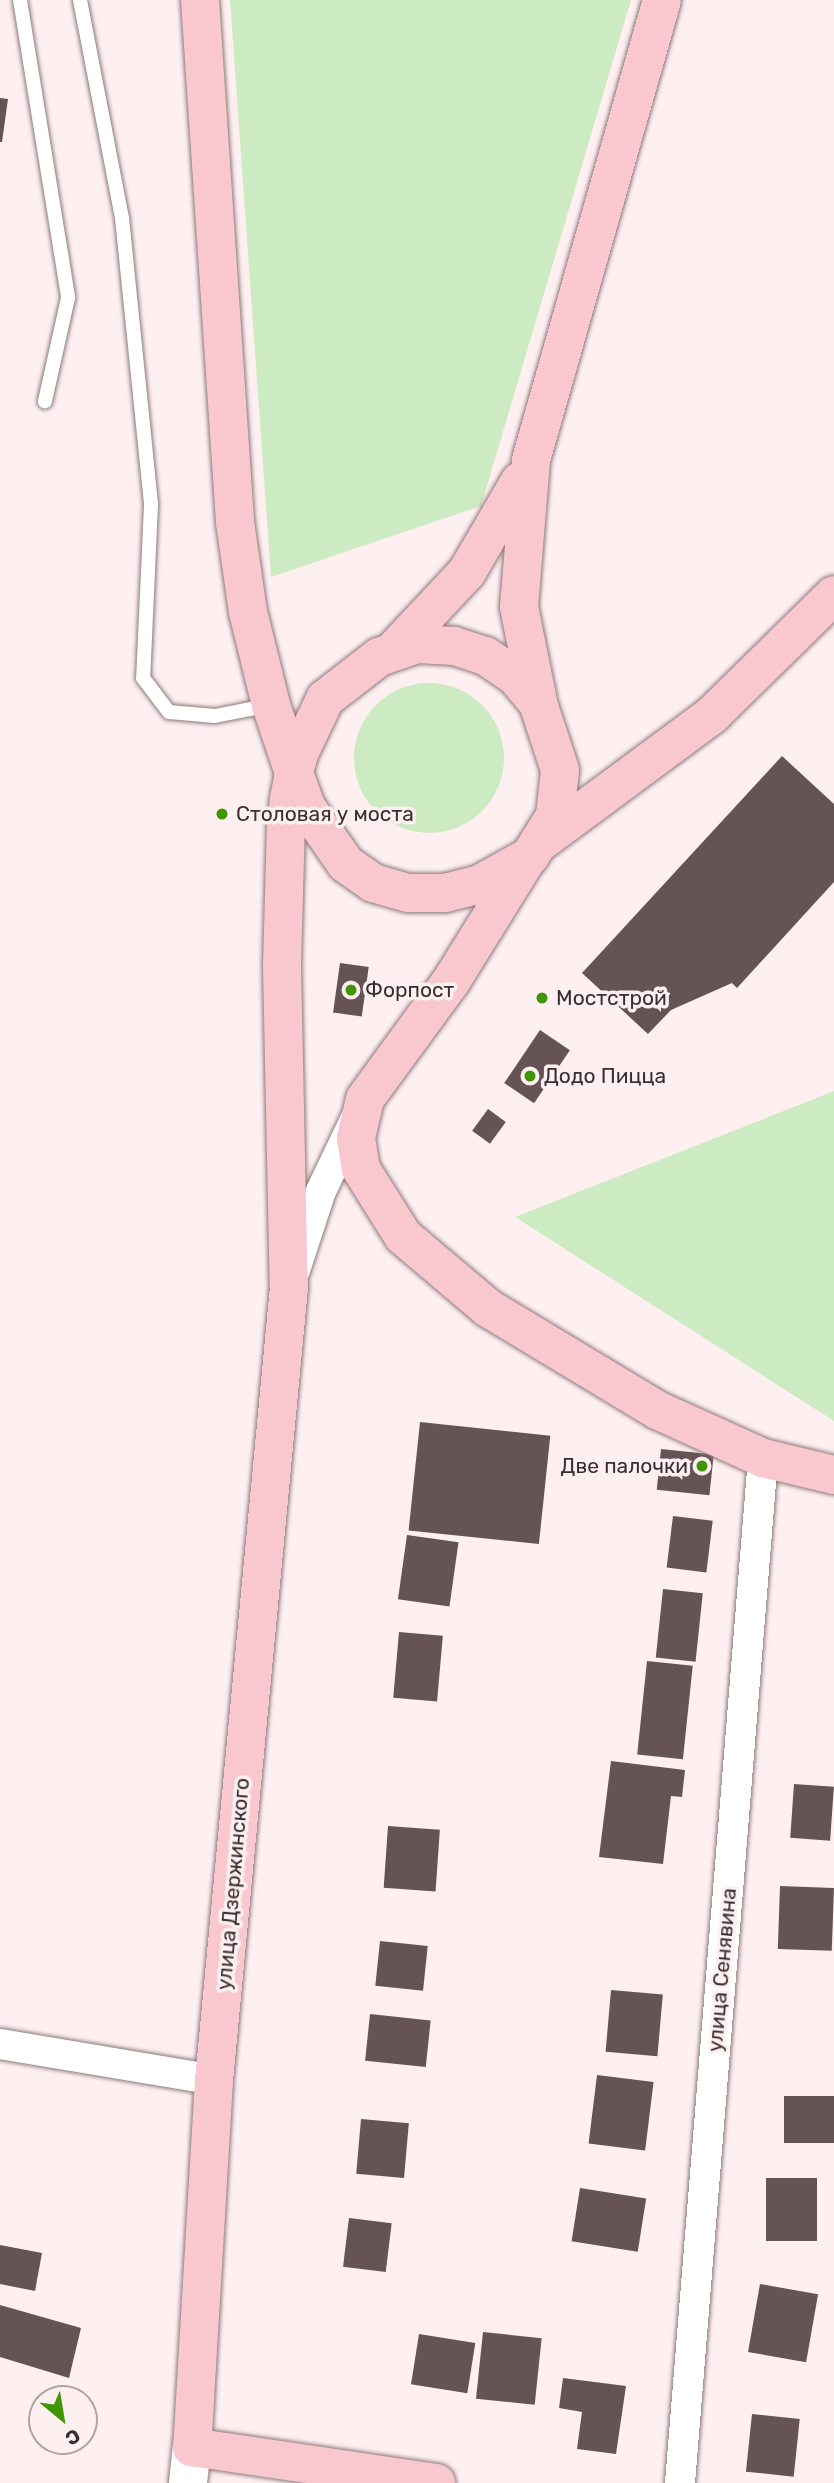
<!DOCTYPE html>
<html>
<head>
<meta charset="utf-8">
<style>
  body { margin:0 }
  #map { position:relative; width:834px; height:2483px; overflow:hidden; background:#fef0f1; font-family:Rubik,sans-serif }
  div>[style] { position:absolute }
  .green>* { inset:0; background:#cdebc2 }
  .round { border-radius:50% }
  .building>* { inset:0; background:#665355; transform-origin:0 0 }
  .roads { filter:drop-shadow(0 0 2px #8d797b) drop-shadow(0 0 2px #8d797b) }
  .lane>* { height:14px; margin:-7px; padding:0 7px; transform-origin:7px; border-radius:7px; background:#fff }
  .street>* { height:30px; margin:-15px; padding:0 15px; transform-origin:15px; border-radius:15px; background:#fff }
  .secondary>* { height:38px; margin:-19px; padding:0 19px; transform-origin:19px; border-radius:19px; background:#fff }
  .primary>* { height:38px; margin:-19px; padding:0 19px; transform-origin:19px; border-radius:19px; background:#f8c8ce }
  .dots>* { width:19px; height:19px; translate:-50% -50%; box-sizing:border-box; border:4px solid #fef0f1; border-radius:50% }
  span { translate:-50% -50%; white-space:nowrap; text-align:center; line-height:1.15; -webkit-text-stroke:7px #fef0f1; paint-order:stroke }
  .poi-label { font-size:21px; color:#382f30 }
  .left { translate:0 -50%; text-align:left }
  .right { translate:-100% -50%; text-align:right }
  .street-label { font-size:21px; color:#382f30 }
  .north { position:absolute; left:28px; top:2385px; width:70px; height:70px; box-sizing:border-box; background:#fef0f1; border:2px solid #afa3a4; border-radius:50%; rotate:150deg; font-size:19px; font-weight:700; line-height:28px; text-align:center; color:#382f30 }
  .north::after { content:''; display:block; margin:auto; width:24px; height:32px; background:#409503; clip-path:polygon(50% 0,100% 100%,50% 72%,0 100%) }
</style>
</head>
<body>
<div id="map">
  <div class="green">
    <i style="clip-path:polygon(230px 0,631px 0,481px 506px,271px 577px)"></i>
    <i class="round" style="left:354px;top:683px;width:150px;height:150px"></i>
    <i style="clip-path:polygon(834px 1091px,834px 1421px,515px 1217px)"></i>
  </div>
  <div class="building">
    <i style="clip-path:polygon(0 98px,8px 99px,2px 142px,0 142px)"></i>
    <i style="clip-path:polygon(782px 756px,834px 804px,834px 882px,737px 988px,732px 983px,671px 1010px,648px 1034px,582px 973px)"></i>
    <i style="left:340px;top:963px;width:29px;height:50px;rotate:8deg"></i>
    <i style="left:540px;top:1030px;width:36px;height:64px;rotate:34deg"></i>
    <i style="left:488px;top:1109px;width:22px;height:27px;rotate:36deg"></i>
    <i style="left:420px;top:1422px;width:131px;height:109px;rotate:6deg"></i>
    <i style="left:661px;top:1449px;width:53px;height:41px;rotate:6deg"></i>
    <i style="left:673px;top:1516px;width:40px;height:52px;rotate:7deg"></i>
    <i style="left:407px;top:1535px;width:52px;height:65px;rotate:8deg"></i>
    <i style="left:663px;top:1589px;width:40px;height:69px;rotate:6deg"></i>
    <i style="left:399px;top:1632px;width:44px;height:66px;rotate:5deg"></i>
    <i style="left:647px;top:1661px;width:46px;height:94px;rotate:6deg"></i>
    <i style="clip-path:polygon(611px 1761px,685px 1770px,682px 1797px,671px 1796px,663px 1864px,599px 1857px)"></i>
    <i style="left:794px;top:1784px;width:40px;height:54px;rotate:4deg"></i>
    <i style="left:388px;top:1826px;width:52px;height:62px;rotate:4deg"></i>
    <i style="left:780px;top:1886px;width:54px;height:63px;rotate:2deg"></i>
    <i style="left:380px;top:1941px;width:48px;height:45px;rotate:6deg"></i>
    <i style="left:611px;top:1990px;width:52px;height:62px;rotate:5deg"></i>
    <i style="left:370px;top:2014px;width:61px;height:47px;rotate:6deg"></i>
    <i style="left:597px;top:2075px;width:57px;height:69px;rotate:7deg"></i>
    <i style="left:834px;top:2096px;width:47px;height:50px;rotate:90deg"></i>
    <i style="left:361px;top:2119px;width:48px;height:55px;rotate:5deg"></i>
    <i style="left:766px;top:2178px;width:51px;height:63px"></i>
    <i style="left:580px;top:2188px;width:67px;height:54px;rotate:9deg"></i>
    <i style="left:349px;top:2218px;width:43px;height:49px;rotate:7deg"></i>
    <i style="clip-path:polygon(0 2245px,42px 2253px,35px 2291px,0 2284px)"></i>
    <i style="left:760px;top:2284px;width:59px;height:69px;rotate:10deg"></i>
    <i style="clip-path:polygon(0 2305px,81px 2328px,69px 2378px,0 2357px)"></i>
    <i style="left:483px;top:2332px;width:59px;height:67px;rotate:6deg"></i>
    <i style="left:419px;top:2334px;width:57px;height:51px;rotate:9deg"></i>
    <i style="clip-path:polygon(563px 2378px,626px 2386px,616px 2454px,577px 2449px,582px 2412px,559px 2408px)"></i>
    <i style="left:752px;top:2414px;width:48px;height:58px;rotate:6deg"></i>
  </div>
  <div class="roads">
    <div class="lane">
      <i style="left:20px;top:0;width:302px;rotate:80.8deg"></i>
      <i style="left:68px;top:298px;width:106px;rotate:102.6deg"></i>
      <i style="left:80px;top:0;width:222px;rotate:79.1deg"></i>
      <i style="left:122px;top:218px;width:288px;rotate:84.2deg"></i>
      <i style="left:151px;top:505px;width:173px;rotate:92.6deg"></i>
      <i style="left:143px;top:678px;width:43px;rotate:52.6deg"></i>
      <i style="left:169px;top:712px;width:46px;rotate:5deg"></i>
      <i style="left:215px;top:716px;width:56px;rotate:-11.3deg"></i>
    </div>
    <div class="street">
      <i style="left:295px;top:1270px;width:83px;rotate:-71.8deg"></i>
      <i style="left:321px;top:1191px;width:81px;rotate:-64.4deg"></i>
      <i style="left:0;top:2044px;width:217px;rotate:9.5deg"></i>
      <i style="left:680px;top:2483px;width:1028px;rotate:-85.37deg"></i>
    </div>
    <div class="secondary">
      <i style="left:188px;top:2483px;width:36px;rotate:-84deg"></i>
    </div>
    <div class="primary">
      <i style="left:200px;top:0;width:523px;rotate:86.16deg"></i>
      <i style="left:235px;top:522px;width:91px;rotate:81.8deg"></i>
      <i style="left:248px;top:612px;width:96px;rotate:76.1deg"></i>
      <i style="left:271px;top:705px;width:72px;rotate:71.3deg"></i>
      <i style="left:294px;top:773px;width:37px;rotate:70deg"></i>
      <i style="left:307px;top:808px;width:68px;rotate:55.1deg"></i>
      <i style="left:346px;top:864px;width:33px;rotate:35deg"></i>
      <i style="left:373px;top:883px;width:37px;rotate:16deg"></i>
      <i style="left:409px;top:893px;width:36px"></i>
      <i style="left:445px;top:893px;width:34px;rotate:-14deg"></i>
      <i style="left:478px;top:885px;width:60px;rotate:-29.1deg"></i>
      <i style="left:530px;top:856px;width:47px;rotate:-58deg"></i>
      <i style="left:555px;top:816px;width:46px;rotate:-83.8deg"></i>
      <i style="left:560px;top:770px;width:71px;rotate:-108.2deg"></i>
      <i style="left:538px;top:703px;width:35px;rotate:-130deg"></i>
      <i style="left:515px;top:676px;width:36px;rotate:-146deg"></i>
      <i style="left:485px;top:656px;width:33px;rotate:-162deg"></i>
      <i style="left:454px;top:646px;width:37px;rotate:-177deg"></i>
      <i style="left:417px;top:644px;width:40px;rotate:161.1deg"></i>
      <i style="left:379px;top:657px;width:68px;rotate:142.1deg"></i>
      <i style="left:325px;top:699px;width:61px;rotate:115.3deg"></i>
      <i style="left:299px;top:754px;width:20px;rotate:105deg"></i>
      <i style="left:294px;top:773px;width:26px;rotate:101deg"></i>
      <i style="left:289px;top:799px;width:23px;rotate:97deg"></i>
      <i style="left:286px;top:822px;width:144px;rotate:91.6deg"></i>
      <i style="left:282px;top:966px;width:321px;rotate:88.8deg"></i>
      <i style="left:289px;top:1287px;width:797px;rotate:95.4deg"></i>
      <i style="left:214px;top:2080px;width:368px;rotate:93.4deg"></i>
      <i style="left:192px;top:2447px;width:247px;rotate:8.4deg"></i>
      <i style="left:392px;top:652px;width:110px;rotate:-46.8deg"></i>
      <i style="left:467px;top:572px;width:105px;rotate:-59.8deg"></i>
      <i style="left:538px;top:701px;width:96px;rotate:-101.4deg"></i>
      <i style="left:519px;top:607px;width:147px;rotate:-85.3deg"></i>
      <i style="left:531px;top:460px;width:478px;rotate:-74.1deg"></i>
      <i style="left:542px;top:841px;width:212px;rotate:-36.5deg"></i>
      <i style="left:712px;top:715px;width:171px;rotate:-44.5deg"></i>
      <i style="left:527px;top:859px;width:142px;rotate:121.8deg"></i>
      <i style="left:452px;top:980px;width:147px;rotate:126.2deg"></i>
      <i style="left:365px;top:1099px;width:40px;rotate:103deg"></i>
      <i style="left:356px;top:1138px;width:31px;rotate:81deg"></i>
      <i style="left:361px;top:1169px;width:79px;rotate:57.9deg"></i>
      <i style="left:403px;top:1236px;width:111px;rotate:40.3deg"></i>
      <i style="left:488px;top:1308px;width:197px;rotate:31.1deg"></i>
      <i style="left:657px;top:1410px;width:116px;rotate:24.4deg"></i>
      <i style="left:763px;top:1458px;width:73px;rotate:13.5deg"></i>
    </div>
  </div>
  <div class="dots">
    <i style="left:222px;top:814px;background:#409503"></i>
    <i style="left:351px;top:990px;background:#409503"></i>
    <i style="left:542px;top:998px;background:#409503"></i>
    <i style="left:530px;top:1076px;background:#409503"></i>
    <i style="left:702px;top:1466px;background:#409503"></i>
  </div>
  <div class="poi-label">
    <span class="left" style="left:236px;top:814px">Столовая у моста</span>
    <span class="left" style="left:365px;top:990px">Форпост</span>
    <span class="left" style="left:556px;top:998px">Мостстрой</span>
    <span class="left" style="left:544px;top:1076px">Додо Пицца</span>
    <span class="right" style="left:688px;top:1466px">Две палочки</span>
  </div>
  <div class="street-label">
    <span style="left:233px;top:1884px;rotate:-85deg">улица Дзержинского</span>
    <span style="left:722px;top:1970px;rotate:-85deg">улица Сенявина</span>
  </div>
  <div class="north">С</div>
</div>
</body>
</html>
